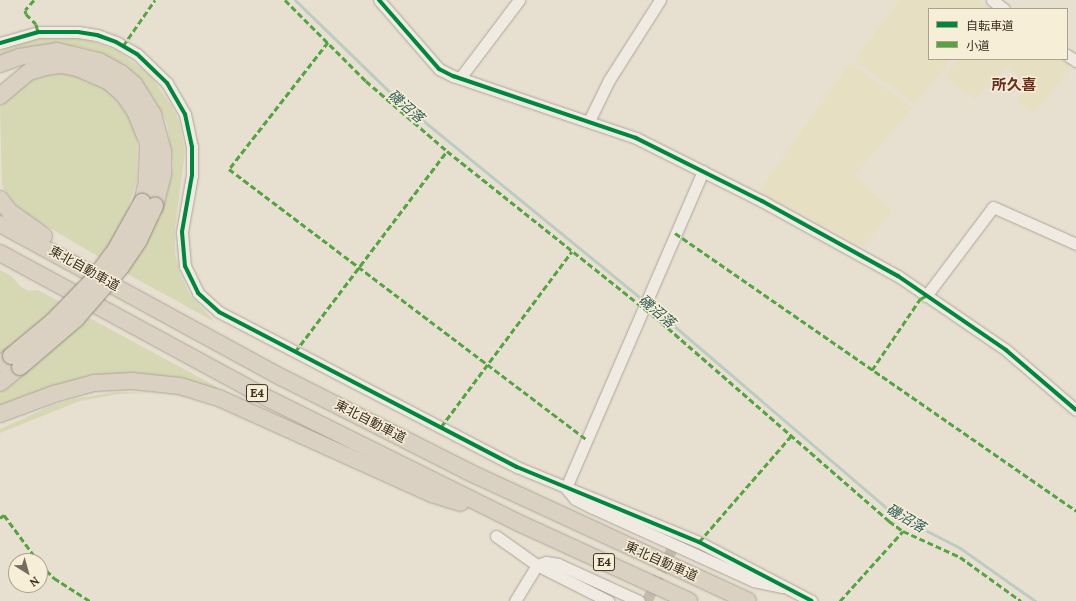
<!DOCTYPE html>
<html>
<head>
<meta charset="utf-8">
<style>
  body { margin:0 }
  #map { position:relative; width:1076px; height:601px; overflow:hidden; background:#e7e0d1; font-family:Lora,"Noto Sans JP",serif }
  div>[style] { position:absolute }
  .farmland>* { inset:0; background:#e6dfc2 }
  .green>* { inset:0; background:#d6d7b3 }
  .stream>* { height:3px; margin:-1.5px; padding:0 1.5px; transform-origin:1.5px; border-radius:1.5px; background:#bcccc2 }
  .minor-tunnel>* { height:11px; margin-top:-5.5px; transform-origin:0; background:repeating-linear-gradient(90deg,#c5bcae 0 11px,transparent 0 16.5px) }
  .roads { filter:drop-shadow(0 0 1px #ada599) drop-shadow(0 0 1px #ada599) }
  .minor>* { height:11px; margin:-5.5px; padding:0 5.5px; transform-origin:5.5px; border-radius:5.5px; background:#efebe3 }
  .highway>* { height:16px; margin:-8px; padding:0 8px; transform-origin:8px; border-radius:8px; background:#dad1c2 }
  .bridges { filter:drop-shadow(0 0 1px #928b80) drop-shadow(0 0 1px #928b80) }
  .highway-bridge>* { height:16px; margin:-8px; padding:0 8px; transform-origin:8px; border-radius:8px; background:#dad1c2 }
  .quiet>* { height:3px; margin-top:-1.5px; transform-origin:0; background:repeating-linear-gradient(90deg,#54a441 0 6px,transparent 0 9px) }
  .cycleway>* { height:4px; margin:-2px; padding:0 2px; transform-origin:2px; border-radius:2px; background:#00873e }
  span { translate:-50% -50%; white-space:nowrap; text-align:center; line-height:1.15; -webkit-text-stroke:3px #f7eed8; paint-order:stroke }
  .shield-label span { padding:1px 3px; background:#f7eed8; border:1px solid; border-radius:3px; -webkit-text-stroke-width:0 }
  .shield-label { font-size:12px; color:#3d2e20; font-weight:700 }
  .street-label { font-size:13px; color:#3d2e20 }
  .water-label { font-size:14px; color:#2f5d5a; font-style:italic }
  .quarter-label { font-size:15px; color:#6b2e1e; font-weight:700 }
  .legend { position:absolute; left:928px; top:8px; width:140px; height:52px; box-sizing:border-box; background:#f7eed8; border:1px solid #ada18e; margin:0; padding:5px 7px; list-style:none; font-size:12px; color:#3d2e20 }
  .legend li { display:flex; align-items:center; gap:8px; height:20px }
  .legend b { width:20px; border:1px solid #ada18e }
  .north { position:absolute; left:8px; top:553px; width:40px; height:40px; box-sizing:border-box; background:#f7eed8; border:1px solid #ada18e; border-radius:50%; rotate:143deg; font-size:11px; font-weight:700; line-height:16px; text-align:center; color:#3d2e20 }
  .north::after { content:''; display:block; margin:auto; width:14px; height:18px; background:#786c5e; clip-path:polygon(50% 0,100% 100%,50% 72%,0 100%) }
</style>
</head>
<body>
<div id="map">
  <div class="farmland">
    <i style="clip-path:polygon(900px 0,978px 0,990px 8px,929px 9px,929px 59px,952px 59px,915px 104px,854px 60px)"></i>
    <i style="clip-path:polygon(958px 59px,1062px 59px,1069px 64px,1070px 69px,1035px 112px,1016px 102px,1029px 84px,1007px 68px,975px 99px,945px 77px)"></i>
    <i style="clip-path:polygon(850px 63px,913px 108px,854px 176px,892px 210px,864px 247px,759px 191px)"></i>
  </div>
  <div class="green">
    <i style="clip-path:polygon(48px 37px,81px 37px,118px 51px,150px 75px,171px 105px,179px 121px,185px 152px,175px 227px,175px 253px,180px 274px,190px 295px,215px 322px,133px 277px,33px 218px,14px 203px,2px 186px,0 106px,31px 78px,57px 73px,75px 75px,104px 87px,116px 97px,137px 130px,137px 180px,129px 206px,159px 219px,167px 194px,173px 166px,167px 123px,153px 97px,131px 70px,94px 50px,75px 46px,59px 46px,0 57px,0 51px,16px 44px)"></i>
    <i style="clip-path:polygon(0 270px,11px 276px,21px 287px,29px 291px,38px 290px,217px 387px,215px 389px,143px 374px,0 408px,0 392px,24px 372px,0 356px)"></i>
    <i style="clip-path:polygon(116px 392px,153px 393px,119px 394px,80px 401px,0 433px,0 429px,51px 406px,73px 399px)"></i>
  </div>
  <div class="stream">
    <i style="left:295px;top:0;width:145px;rotate:44.2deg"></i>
    <i style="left:399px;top:101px;width:326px;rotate:39.2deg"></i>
    <i style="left:652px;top:307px;width:316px;rotate:40.6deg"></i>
    <i style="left:892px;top:513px;width:76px;rotate:27.2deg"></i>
    <i style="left:960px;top:548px;width:92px;rotate:35.2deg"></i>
  </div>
  <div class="minor-tunnel">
    <i style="left:647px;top:601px;width:62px;rotate:-64.3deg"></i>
  </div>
  <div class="roads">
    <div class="minor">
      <i style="left:379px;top:0;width:91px;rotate:49deg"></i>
      <i style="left:439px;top:69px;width:16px;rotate:27deg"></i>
      <i style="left:453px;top:76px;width:193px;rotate:18.7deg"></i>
      <i style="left:636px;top:138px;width:141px;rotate:26.6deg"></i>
      <i style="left:762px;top:201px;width:155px;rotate:28.9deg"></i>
      <i style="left:898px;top:276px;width:131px;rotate:34.4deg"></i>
      <i style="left:1006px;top:350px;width:92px;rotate:40.6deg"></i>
      <i style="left:992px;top:0;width:15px;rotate:37deg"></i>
      <i style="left:0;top:43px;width:40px;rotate:-16deg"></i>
      <i style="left:38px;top:32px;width:40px"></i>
      <i style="left:78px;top:32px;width:19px;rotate:9deg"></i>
      <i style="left:97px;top:35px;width:20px;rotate:20deg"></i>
      <i style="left:116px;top:42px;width:24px;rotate:30deg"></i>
      <i style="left:137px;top:54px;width:42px;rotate:44deg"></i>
      <i style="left:167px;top:83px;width:36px;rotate:60deg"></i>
      <i style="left:185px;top:114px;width:34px;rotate:78deg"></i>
      <i style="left:192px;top:147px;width:28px;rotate:90deg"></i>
      <i style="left:192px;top:175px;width:58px;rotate:100deg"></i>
      <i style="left:182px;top:232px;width:34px;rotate:85deg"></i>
      <i style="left:185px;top:266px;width:30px;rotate:64deg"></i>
      <i style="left:198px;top:293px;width:28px;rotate:42deg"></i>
      <i style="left:219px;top:312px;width:336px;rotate:27.5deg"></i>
      <i style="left:517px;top:467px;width:197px;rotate:22.4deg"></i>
      <i style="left:699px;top:542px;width:127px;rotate:27.6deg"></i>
      <i style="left:1067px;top:55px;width:11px;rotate:34deg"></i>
      <i style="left:460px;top:78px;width:98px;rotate:-52.9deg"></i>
      <i style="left:589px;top:121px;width:46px;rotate:-64deg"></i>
      <i style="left:609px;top:80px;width:95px;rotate:-57.5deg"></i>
      <i style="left:703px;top:171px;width:345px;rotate:113.4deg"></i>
      <i style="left:566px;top:488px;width:14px;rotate:51deg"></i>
      <i style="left:575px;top:499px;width:20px;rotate:27deg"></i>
      <i style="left:593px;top:508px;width:177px;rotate:24.4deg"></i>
      <i style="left:754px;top:581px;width:29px;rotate:12deg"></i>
      <i style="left:926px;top:296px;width:111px;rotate:-53deg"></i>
      <i style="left:993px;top:207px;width:91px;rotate:24deg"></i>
      <i style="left:496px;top:536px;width:50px;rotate:35.3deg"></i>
      <i style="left:537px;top:565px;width:80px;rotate:26.9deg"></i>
      <i style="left:515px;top:601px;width:42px;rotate:-58.6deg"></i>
      <i style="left:537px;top:565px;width:9px;rotate:-18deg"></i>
      <i style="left:546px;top:562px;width:12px;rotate:9deg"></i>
      <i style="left:558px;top:564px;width:89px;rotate:24.6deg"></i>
    </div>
    <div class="highway">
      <i style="left:0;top:64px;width:20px;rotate:-20deg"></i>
      <i style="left:19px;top:57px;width:38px;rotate:-9deg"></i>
      <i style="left:57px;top:51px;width:43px;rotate:13.4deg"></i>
      <i style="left:99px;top:61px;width:26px;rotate:29deg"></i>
      <i style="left:122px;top:74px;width:16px;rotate:40deg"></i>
      <i style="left:134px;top:84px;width:36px;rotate:58deg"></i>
      <i style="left:153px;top:114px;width:38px;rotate:75deg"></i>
      <i style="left:163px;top:151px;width:23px;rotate:90deg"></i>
      <i style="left:163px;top:174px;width:33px;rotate:104deg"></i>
      <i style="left:0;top:96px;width:38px;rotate:-40deg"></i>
      <i style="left:29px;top:72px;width:17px;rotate:-17deg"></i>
      <i style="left:45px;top:67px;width:17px;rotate:-7deg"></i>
      <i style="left:62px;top:65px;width:15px;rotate:11deg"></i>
      <i style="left:77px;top:68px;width:34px;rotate:23deg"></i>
      <i style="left:108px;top:81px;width:20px;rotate:41deg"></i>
      <i style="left:123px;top:94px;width:21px;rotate:55deg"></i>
      <i style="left:135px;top:111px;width:35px;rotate:68deg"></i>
      <i style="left:148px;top:143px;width:38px;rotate:92deg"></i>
      <i style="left:147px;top:181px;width:22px;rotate:103deg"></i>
      <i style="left:0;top:199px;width:15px;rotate:53deg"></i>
      <i style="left:9px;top:211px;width:43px;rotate:35.5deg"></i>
      <i style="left:0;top:224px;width:320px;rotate:28.6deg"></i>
      <i style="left:281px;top:377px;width:211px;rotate:26.8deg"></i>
      <i style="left:469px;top:472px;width:307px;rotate:24.8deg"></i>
      <i style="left:0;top:253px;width:308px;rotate:28.5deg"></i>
      <i style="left:271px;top:400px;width:277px;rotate:26.4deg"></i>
      <i style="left:519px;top:523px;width:187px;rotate:24.6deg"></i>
      <i style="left:0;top:364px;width:14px;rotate:-36deg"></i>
      <i style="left:0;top:383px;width:26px;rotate:-39deg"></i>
      <i style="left:0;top:414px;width:58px;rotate:-20.3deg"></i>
      <i style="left:54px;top:394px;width:41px;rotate:-15.4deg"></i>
      <i style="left:94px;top:383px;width:38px;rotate:-3deg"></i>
      <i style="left:132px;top:381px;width:48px;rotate:5.9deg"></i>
      <i style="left:180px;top:386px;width:41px;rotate:17.1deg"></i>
      <i style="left:219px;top:398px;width:234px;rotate:24.3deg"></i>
      <i style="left:432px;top:494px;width:30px;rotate:17deg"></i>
    </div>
  </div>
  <div class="bridges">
    <div class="highway-bridge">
      <i style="left:11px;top:356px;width:55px;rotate:-39.8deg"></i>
      <i style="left:53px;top:321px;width:56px;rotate:-45.7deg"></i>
      <i style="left:92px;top:281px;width:40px;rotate:-53deg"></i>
      <i style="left:116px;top:249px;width:54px;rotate:-61deg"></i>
      <i style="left:20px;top:367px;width:74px;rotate:-40.6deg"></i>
      <i style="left:76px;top:319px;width:69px;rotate:-49.1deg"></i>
      <i style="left:121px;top:267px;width:32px;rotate:-56deg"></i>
      <i style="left:139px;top:240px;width:38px;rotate:-65deg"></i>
    </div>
  </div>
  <div class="quiet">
    <i style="left:34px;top:0;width:13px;rotate:132deg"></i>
    <i style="left:25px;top:10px;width:4px;rotate:76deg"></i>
    <i style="left:26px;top:14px;width:14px;rotate:45deg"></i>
    <i style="left:36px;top:24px;width:8px;rotate:76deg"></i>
    <i style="left:285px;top:0;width:115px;rotate:45deg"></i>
    <i style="left:366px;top:81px;width:107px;rotate:40.8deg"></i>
    <i style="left:447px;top:151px;width:274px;rotate:38.6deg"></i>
    <i style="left:661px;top:322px;width:303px;rotate:41.1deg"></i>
    <i style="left:889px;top:521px;width:17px;rotate:36deg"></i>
    <i style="left:903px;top:531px;width:63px;rotate:24.5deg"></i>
    <i style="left:960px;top:557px;width:75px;rotate:35.8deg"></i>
    <i style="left:328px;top:42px;width:161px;rotate:127.9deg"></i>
    <i style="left:229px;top:169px;width:449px;rotate:37.1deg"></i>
    <i style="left:123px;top:46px;width:56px;rotate:-55.2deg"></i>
    <i style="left:675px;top:233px;width:488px;rotate:34.7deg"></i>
    <i style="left:295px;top:352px;width:252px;rotate:-52.9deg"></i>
    <i style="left:872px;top:370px;width:86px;rotate:-55.9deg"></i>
    <i style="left:920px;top:299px;width:7px;rotate:-27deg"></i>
    <i style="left:441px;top:427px;width:219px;rotate:-53.3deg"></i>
    <i style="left:0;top:518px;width:5px;rotate:-37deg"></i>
    <i style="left:4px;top:515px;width:57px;rotate:53.5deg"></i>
    <i style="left:699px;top:542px;width:142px;rotate:-49deg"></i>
    <i style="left:40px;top:564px;width:20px;rotate:45deg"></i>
    <i style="left:54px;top:578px;width:43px;rotate:32.6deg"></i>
    <i style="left:840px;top:601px;width:94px;rotate:-48deg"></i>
  </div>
  <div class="cycleway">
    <i style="left:379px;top:0;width:91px;rotate:49deg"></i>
    <i style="left:439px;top:69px;width:16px;rotate:27deg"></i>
    <i style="left:453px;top:76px;width:193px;rotate:18.7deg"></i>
    <i style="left:636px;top:138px;width:141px;rotate:26.6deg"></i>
    <i style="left:762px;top:201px;width:155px;rotate:28.9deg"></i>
    <i style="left:898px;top:276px;width:131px;rotate:34.4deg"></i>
    <i style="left:1006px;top:350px;width:92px;rotate:40.6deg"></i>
    <i style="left:0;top:43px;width:40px;rotate:-16deg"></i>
    <i style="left:38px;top:32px;width:40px"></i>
    <i style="left:78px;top:32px;width:19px;rotate:9deg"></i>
    <i style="left:97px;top:35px;width:20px;rotate:20deg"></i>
    <i style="left:116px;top:42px;width:24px;rotate:30deg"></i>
    <i style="left:137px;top:54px;width:42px;rotate:44deg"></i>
    <i style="left:167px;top:83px;width:36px;rotate:60deg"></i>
    <i style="left:185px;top:114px;width:34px;rotate:78deg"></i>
    <i style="left:192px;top:147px;width:28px;rotate:90deg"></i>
    <i style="left:192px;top:175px;width:58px;rotate:100deg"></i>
    <i style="left:182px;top:232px;width:34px;rotate:85deg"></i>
    <i style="left:185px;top:266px;width:30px;rotate:64deg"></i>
    <i style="left:198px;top:293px;width:28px;rotate:42deg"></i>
    <i style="left:219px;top:312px;width:336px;rotate:27.5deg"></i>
    <i style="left:517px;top:467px;width:197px;rotate:22.4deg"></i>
    <i style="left:699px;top:542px;width:127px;rotate:27.6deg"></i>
  </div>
  <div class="shield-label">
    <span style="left:257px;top:393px">E4</span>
    <span style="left:604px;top:562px">E4</span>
  </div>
  <div class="street-label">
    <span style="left:84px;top:269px;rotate:29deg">東北自動車道</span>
    <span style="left:370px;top:422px;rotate:27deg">東北自動車道</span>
    <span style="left:661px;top:562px;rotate:24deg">東北自動車道</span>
  </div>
  <div class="water-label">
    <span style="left:406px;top:106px;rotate:41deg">磯沼落</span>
    <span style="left:657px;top:311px;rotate:40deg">磯沼落</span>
    <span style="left:906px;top:518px;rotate:30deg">磯沼落</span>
  </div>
  <div class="quarter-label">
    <span style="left:1014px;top:85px">所久喜</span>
  </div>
  <ul class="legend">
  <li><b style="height:5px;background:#00873e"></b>自転車道</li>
  <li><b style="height:5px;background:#54a441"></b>小道</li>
  </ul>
  <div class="north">N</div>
</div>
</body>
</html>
